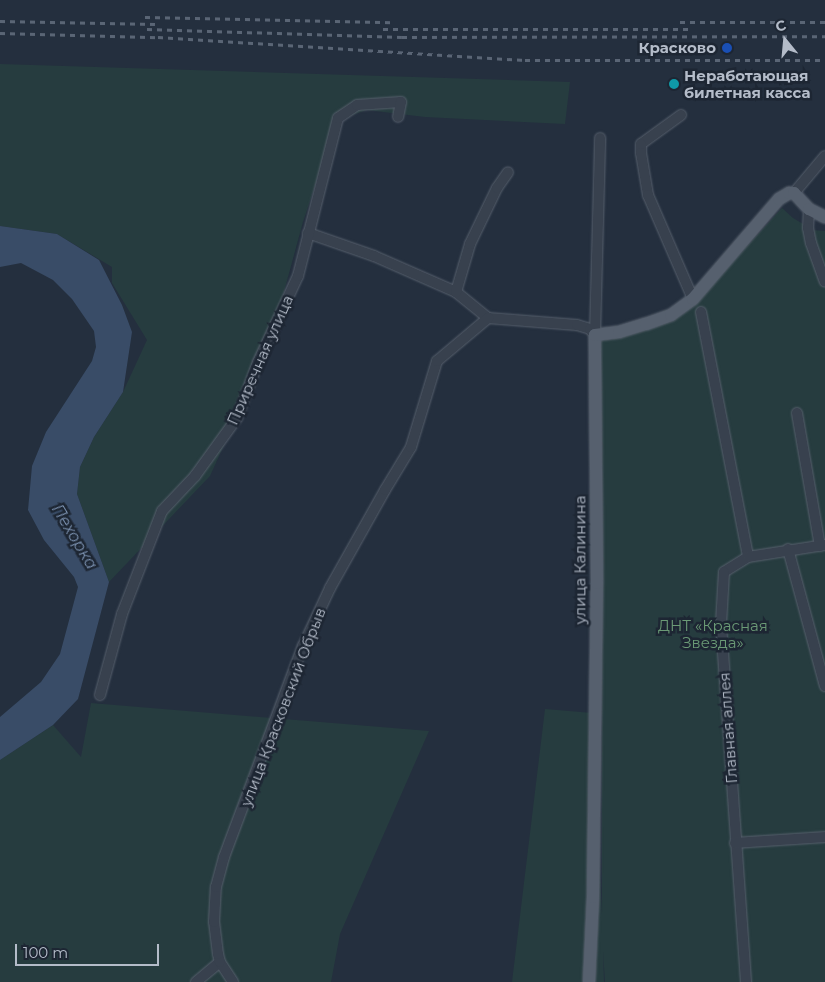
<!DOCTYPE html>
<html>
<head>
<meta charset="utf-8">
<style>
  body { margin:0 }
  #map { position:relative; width:825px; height:982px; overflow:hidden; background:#242f3e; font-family:Montserrat,sans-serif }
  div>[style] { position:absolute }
  .green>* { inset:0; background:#263c3f }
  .water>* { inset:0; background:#394c67 }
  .roads { filter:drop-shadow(0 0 1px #565f6c) drop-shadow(0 0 1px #565f6c) }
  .minor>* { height:10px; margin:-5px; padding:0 5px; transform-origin:5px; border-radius:5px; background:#38414e }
  .major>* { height:12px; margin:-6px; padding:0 6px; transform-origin:6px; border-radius:6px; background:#56606e }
  .rail>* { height:3px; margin-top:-1.5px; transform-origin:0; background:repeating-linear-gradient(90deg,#5a6575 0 5px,transparent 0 10px) }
  .dots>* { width:14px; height:14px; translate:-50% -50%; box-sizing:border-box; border:2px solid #1d2633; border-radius:50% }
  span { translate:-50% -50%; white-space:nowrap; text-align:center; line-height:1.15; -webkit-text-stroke:5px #1d2633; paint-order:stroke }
  .poi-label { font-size:15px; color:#b4bcc9; font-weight:700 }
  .right { translate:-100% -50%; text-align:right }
  .left { translate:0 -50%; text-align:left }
  .street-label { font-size:15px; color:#b4bcc9 }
  .park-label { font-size:15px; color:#6b9a76 }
  .water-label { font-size:16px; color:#7c92b1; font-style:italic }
  .north { position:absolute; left:760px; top:15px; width:50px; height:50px; -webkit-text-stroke:4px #1d2633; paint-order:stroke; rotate:343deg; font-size:14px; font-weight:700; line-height:20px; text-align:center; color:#b4bcc9 }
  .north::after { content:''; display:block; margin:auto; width:18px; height:22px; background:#b4bcc9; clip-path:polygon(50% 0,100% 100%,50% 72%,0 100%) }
  .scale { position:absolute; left:15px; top:944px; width:144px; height:22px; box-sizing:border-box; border:2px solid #b4bcc9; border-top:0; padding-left:6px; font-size:15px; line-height:18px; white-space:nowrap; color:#b4bcc9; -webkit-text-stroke:4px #1d2633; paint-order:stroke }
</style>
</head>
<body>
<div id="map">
  <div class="green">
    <i style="clip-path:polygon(0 64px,570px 82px,565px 124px,425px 117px,367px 110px,337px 120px,303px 222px,270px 343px,210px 476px,109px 582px,77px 494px,80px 467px,94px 437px,123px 392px,147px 340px,112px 283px,112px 267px,57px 234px,0 226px)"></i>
    <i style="clip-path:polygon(782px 208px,793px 218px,813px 230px,825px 231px,825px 982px,605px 982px,603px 951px,604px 982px,512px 982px,545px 709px,592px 713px,602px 915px,601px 339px,691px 307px)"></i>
    <i style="clip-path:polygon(91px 703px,429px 731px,340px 934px,331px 982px,0 982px,0 760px,53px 725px,81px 757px)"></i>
  </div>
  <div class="water">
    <i style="clip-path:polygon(0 226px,57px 234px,99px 260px,122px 305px,132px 332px,123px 392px,94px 437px,80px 467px,77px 494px,109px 582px,78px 699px,53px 725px,0 760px,0 717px,41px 682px,60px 654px,78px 587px,74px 577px,44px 540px,28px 510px,32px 466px,46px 432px,92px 361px,96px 347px,94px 331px,72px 299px,53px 280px,21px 263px,0 267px)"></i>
  </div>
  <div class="roads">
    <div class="minor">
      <i style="left:681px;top:115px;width:49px;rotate:144.1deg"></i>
      <i style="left:641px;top:144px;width:9px;rotate:90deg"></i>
      <i style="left:641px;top:153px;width:43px;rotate:80.5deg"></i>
      <i style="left:648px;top:195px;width:113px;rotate:66.6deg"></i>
      <i style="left:794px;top:193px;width:48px;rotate:-50deg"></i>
      <i style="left:809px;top:209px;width:19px;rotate:93deg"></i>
      <i style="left:808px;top:228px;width:15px;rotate:79deg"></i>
      <i style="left:811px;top:243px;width:41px;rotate:70.3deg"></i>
      <i style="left:308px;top:233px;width:70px;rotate:19.2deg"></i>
      <i style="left:374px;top:256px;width:90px;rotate:23.7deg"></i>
      <i style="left:456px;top:292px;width:41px;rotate:39.1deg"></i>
      <i style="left:488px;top:318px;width:89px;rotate:4.5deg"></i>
      <i style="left:577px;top:325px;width:14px;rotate:17deg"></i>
      <i style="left:590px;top:329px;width:8px;rotate:50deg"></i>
      <i style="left:456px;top:292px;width:50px;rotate:-73.7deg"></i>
      <i style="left:470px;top:244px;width:62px;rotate:-64.3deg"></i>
      <i style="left:497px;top:188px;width:19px;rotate:-55deg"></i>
      <i style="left:701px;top:312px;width:249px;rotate:79.1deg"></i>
      <i style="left:748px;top:557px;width:28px;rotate:148deg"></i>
      <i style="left:724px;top:572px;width:52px;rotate:93.3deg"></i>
      <i style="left:721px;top:624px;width:359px;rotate:86deg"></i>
      <i style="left:595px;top:335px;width:197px;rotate:-88.5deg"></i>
      <i style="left:797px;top:413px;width:135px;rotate:80.2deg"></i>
      <i style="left:788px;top:549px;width:142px;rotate:74.9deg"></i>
      <i style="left:748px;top:557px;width:78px;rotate:-8.9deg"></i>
      <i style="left:100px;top:695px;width:84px;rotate:-74.8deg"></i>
      <i style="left:122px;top:614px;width:110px;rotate:-68.8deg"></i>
      <i style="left:162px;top:511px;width:48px;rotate:-46.7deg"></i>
      <i style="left:195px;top:476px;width:72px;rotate:-54.1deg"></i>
      <i style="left:237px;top:418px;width:60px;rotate:-69.4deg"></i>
      <i style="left:258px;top:362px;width:95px;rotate:-65.1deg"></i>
      <i style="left:298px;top:276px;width:163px;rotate:-75.8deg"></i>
      <i style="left:338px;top:118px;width:23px;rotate:-34deg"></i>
      <i style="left:357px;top:105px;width:44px;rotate:-3.9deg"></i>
      <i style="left:401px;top:102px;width:15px;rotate:101deg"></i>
      <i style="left:735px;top:843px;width:90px;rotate:-3.8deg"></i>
      <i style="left:196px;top:982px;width:31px;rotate:-40deg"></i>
      <i style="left:233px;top:982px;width:24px;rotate:-123deg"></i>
      <i style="left:220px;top:962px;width:8px;rotate:-104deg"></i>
      <i style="left:218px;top:954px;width:32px;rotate:-97deg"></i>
      <i style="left:214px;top:922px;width:35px;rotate:-87deg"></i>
      <i style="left:216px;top:887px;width:31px;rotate:-75deg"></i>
      <i style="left:224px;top:857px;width:225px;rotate:-69.5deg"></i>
      <i style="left:303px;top:646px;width:64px;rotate:-65deg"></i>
      <i style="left:330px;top:588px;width:112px;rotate:-60.7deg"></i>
      <i style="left:385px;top:490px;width:50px;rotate:-58.8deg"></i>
      <i style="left:411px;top:447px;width:90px;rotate:-73.2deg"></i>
      <i style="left:437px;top:361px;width:67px;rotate:-40.1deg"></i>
    </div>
    <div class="major">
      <i style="left:589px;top:982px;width:85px;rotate:-87.3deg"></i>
      <i style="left:593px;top:897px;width:314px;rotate:-89.3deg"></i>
      <i style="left:597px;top:583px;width:248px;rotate:-90.5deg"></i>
      <i style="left:595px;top:335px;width:24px;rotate:-7deg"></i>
      <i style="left:619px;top:332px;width:28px;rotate:-17deg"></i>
      <i style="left:646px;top:324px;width:27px;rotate:-20deg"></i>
      <i style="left:671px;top:315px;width:27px;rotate:-36deg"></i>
      <i style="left:693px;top:299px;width:132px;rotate:-49.3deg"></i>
      <i style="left:779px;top:199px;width:12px;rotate:-31deg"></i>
      <i style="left:789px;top:193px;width:5px"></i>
      <i style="left:794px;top:193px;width:22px;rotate:47deg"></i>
      <i style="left:809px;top:209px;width:18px;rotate:27deg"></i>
    </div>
  </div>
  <div class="rail">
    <i style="left:145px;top:17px;width:247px;rotate:1.2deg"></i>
    <i style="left:0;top:21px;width:155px;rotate:1.1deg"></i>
    <i style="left:680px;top:22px;width:145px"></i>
    <i style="left:147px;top:29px;width:255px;rotate:1.8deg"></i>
    <i style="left:402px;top:37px;width:423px;rotate:-0.1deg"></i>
    <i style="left:383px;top:29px;width:307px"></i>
    <i style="left:0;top:33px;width:158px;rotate:1.5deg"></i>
    <i style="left:158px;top:37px;width:368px;rotate:3.6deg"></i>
    <i style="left:525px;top:60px;width:300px"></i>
  </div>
  <div class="dots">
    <i style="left:727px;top:48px;background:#1a4fb4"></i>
    <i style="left:674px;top:84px;background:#0f9aa8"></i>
  </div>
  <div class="poi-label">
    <span class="right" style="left:716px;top:48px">Красково</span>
    <span class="left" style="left:684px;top:84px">Неработающая<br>билетная касса</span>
  </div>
  <div class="street-label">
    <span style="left:260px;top:360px;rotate:-66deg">Приречная улица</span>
    <span style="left:580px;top:560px;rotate:-90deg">улица Калинина</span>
    <span style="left:283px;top:707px;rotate:-69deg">улица Красковский Обрыв</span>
    <span style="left:728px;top:728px;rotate:-94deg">Главная аллея</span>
  </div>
  <div class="park-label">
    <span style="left:713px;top:634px">ДНТ «Красная<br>Звезда»</span>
  </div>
  <div class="water-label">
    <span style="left:74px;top:537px;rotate:59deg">Пехорка</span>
  </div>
  <div class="north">С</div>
  <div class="scale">100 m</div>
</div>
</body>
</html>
